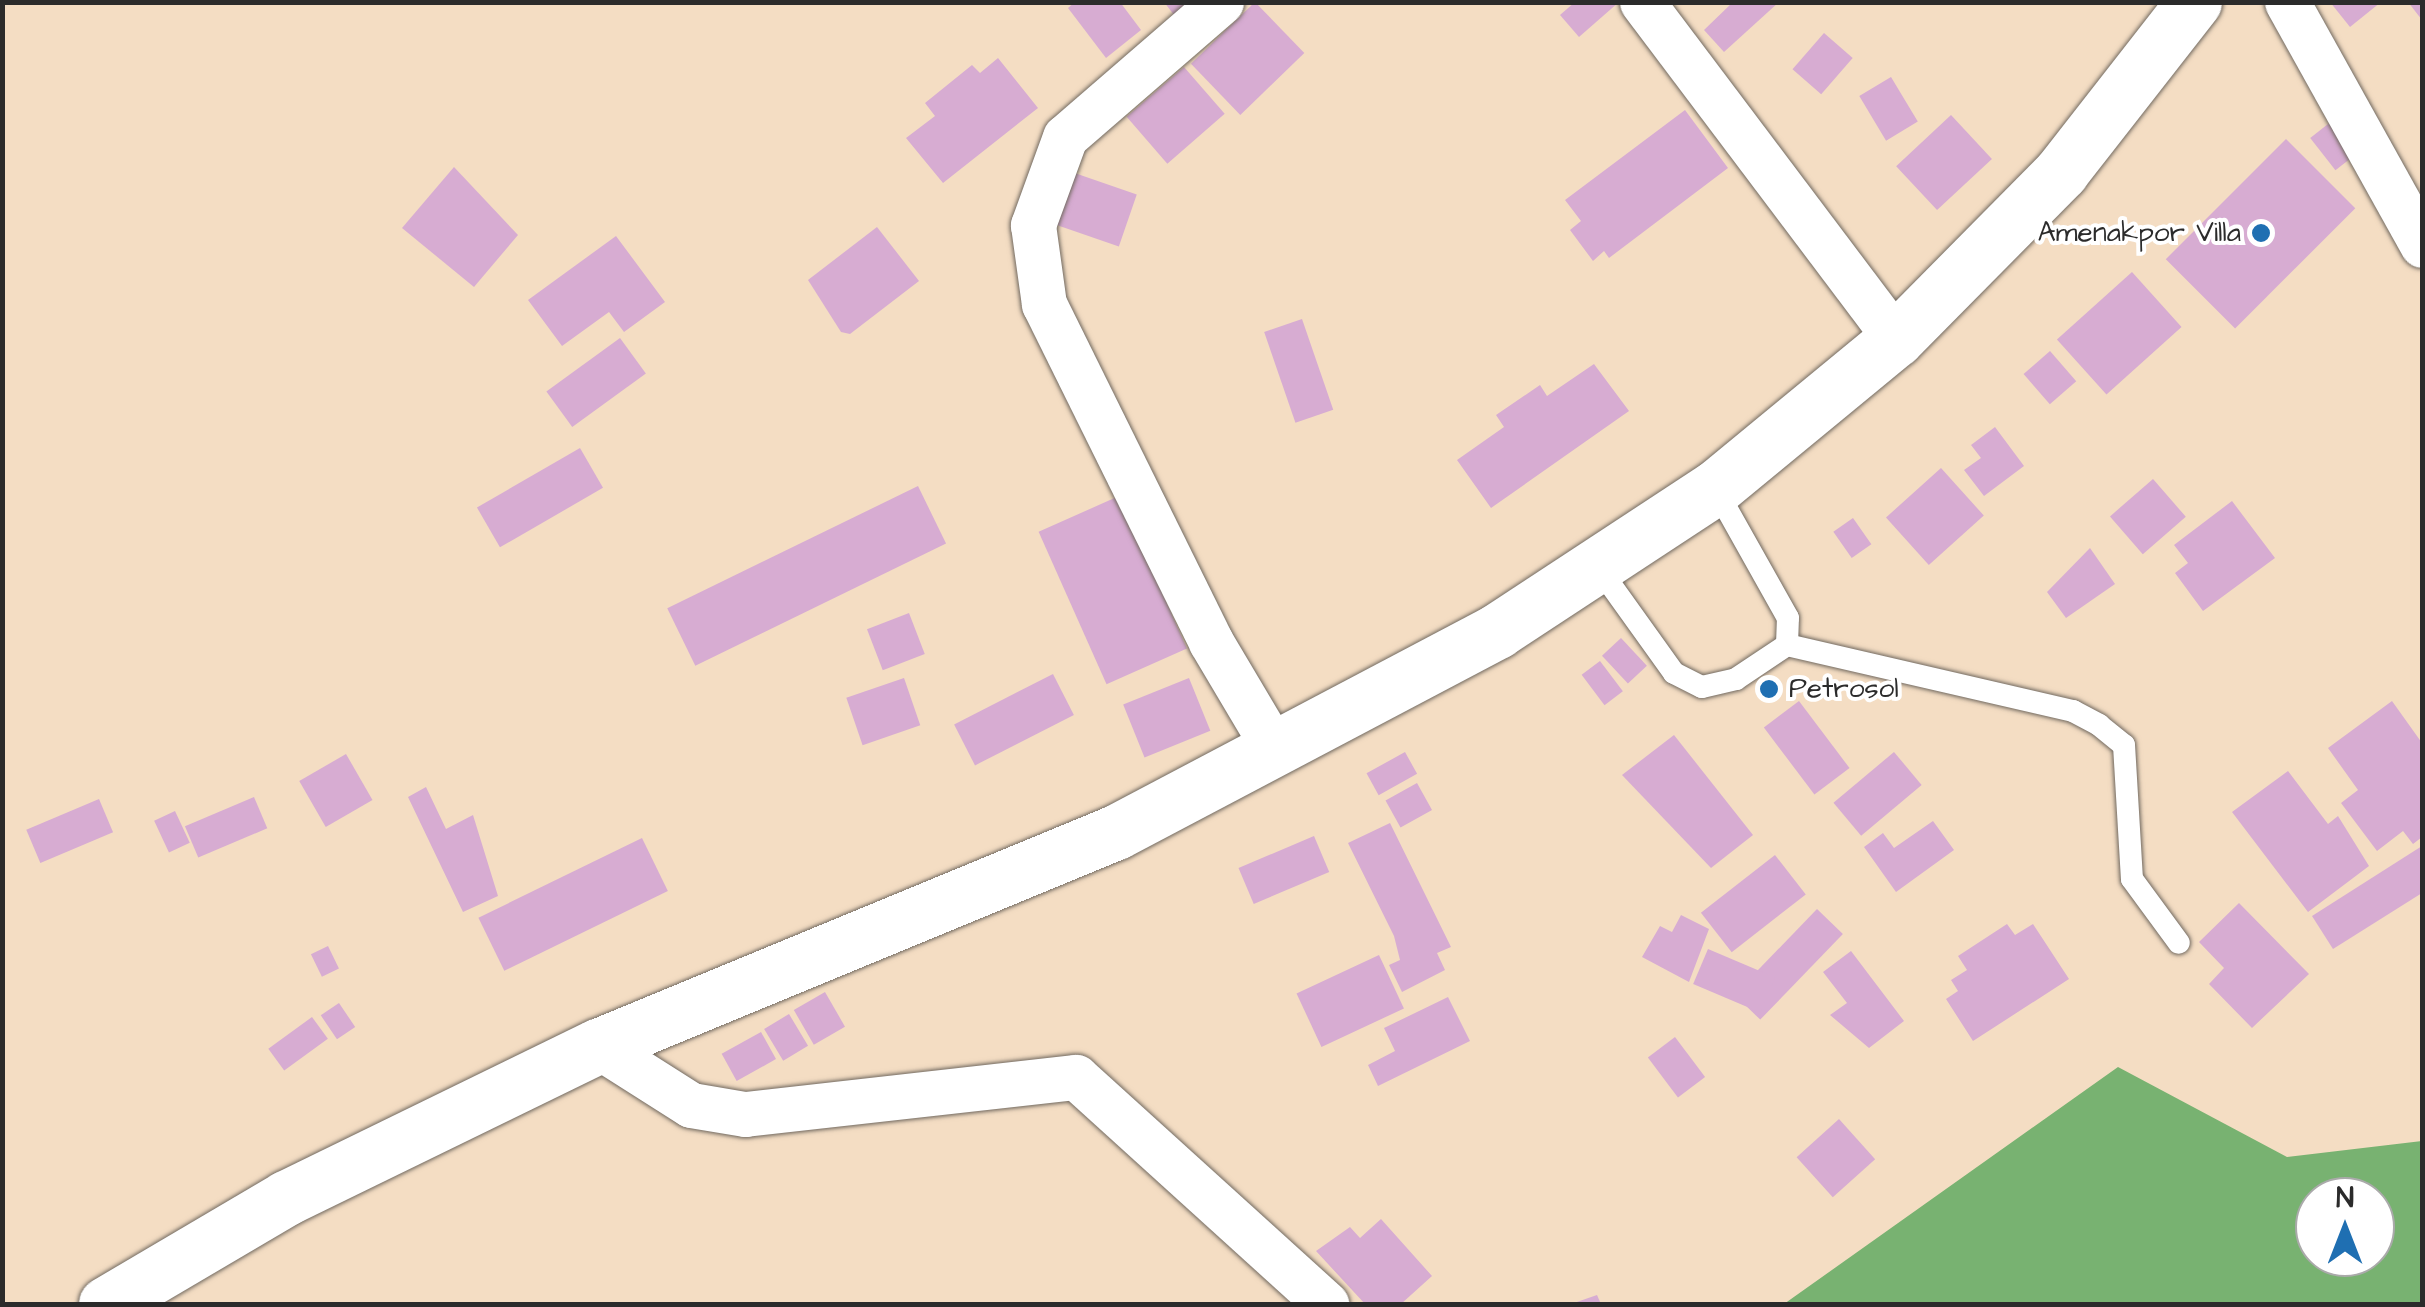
<!DOCTYPE html>
<html>
<head>
<meta charset="utf-8">
<style>
  body { margin:0 }
  #map { position:relative; width:2425px; height:1307px; overflow:hidden; background:#f4ddc3; font-family:"Architects Daughter",sans-serif }
  div>[style] { position:absolute }
  .forest>* { inset:0; background:#78b271 }
  .building>* { inset:0; background:#d7acd2; transform-origin:0 0 }
  .roads { filter:drop-shadow(0 0 2px #716960) drop-shadow(0 0 2px #716960) }
  .lane>* { height:22px; margin:-11px; padding:0 11px; transform-origin:11px; border-radius:11px; background:#fff }
  .street>* { height:45px; margin:-22.5px; padding:0 22.5px; transform-origin:22.5px; border-radius:22.5px; background:#fff }
  .primary>* { height:55px; margin:-27.5px; padding:0 27.5px; transform-origin:27.5px; border-radius:27.5px; background:#fff }
  .dots>* { width:28px; height:28px; translate:-50% -50%; box-sizing:border-box; border:5px solid #fff; border-radius:50% }
  span { translate:-50% -50%; white-space:nowrap; text-align:center; line-height:1.15; -webkit-text-stroke:8px #fff; paint-order:stroke }
  .poi-label { font-size:28px; color:#2b2b2b }
  .right { translate:-100% -50%; text-align:right }
  .left { translate:0 -50%; text-align:left }
  .frame { position:absolute; inset:0; border:5px solid #2b2b2b; pointer-events:none }
  .north { position:absolute; left:2295px; top:1177px; width:100px; height:100px; box-sizing:border-box; background:#fff; border:2px solid #aaa; border-radius:50%; rotate:0deg; font-size:28px; font-weight:700; line-height:40px; text-align:center; color:#2b2b2b }
  .north::after { content:''; display:block; margin:auto; width:35px; height:45px; background:#1f6fb2; clip-path:polygon(50% 0,100% 100%,50% 72%,0 100%) }
</style>
</head>
<body>
<div id="map">
  <div class="forest">
    <i style="clip-path:polygon(evenodd,2118px 1067px,2287px 1157px,2422px 1141px,2422px 1304px,1784px 1304px,2118px 1067px,2315px 1197px,2375px 1197px,2375px 1257px,2315px 1257px,2315px 1197px)"></i>
  </div>
  <div class="building">
    <i style="clip-path:polygon(1075px 2px,1120px 2px,1141px 30px,1106px 58px,1068px 8px)"></i>
    <i style="clip-path:polygon(1164px 2px,1209px 2px,1181px 24px)"></i>
    <i style="left:1255px;top:2px;width:71px;height:89px;rotate:46deg"></i>
    <i style="clip-path:polygon(1575px 2px,1619px 2px,1579px 37px,1560px 15px)"></i>
    <i style="clip-path:polygon(1733px 2px,1779px 2px,1724px 52px,1704px 30px)"></i>
    <i style="clip-path:polygon(2330px 2px,2381px 2px,2350px 27px)"></i>
    <i style="clip-path:polygon(2408px 2px,2422px 2px,2422px 20px)"></i>
    <i style="left:1824px;top:33px;width:38px;height:48px;rotate:41deg"></i>
    <i style="clip-path:polygon(998px 58px,1038px 108px,943px 183px,906px 138px,935px 116px,925px 103px,972px 65px,980px 73px)"></i>
    <i style="left:1184px;top:67px;width:62px;height:76px;rotate:49deg"></i>
    <i style="left:1891px;top:77px;width:52px;height:37px;rotate:59deg"></i>
    <i style="clip-path:polygon(1685px 110px,1728px 168px,1609px 258px,1604px 251px,1593px 261px,1570px 230px,1581px 221px,1565px 200px)"></i>
    <i style="left:1951px;top:115px;width:60px;height:75px;rotate:47deg"></i>
    <i style="left:2337px;top:117px;width:41px;height:34px;rotate:52deg"></i>
    <i style="left:2286px;top:139px;width:98px;height:170px;rotate:45deg"></i>
    <i style="clip-path:polygon(454px 167px,518px 235px,474px 287px,402px 228px)"></i>
    <i style="left:1063px;top:169px;width:78px;height:55px;rotate:19deg"></i>
    <i style="clip-path:polygon(877px 227px,919px 281px,850px 334px,841px 332px,808px 280px)"></i>
    <i style="clip-path:polygon(616px 236px,665px 302px,624px 332px,609px 312px,562px 346px,528px 300px)"></i>
    <i style="left:2132px;top:272px;width:74px;height:101px;rotate:48deg"></i>
    <i style="left:1302px;top:319px;width:96px;height:40px;rotate:71deg"></i>
    <i style="left:620px;top:338px;width:44px;height:91px;rotate:54deg"></i>
    <i style="left:2050px;top:351px;width:40px;height:35px;rotate:49deg"></i>
    <i style="clip-path:polygon(1594px 364px,1629px 411px,1491px 508px,1457px 460px,1504px 427px,1496px 415px,1540px 385px,1547px 396px)"></i>
    <i style="clip-path:polygon(1995px 427px,2024px 466px,1984px 496px,1964px 470px,1981px 458px,1971px 445px)"></i>
    <i style="left:580px;top:448px;width:46px;height:119px;rotate:60deg"></i>
    <i style="left:1941px;top:468px;width:64px;height:74px;rotate:48deg"></i>
    <i style="left:2153px;top:479px;width:50px;height:57px;rotate:49deg"></i>
    <i style="left:918px;top:486px;width:64px;height:279px;rotate:64deg"></i>
    <i style="left:1119px;top:496px;width:167px;height:88px;rotate:66deg"></i>
    <i style="clip-path:polygon(2232px 501px,2275px 558px,2203px 611px,2175px 573px,2188px 563px,2174px 545px)"></i>
    <i style="left:1853px;top:518px;width:32px;height:24px;rotate:55deg"></i>
    <i style="clip-path:polygon(2090px 548px,2115px 584px,2066px 618px,2047px 592px)"></i>
    <i style="left:909px;top:613px;width:44px;height:45px;rotate:69deg"></i>
    <i style="left:1621px;top:638px;width:38px;height:26px;rotate:47deg"></i>
    <i style="left:1600px;top:661px;width:38px;height:23px;rotate:53deg"></i>
    <i style="left:1053px;top:674px;width:46px;height:111px;rotate:63deg"></i>
    <i style="left:904px;top:678px;width:50px;height:61px;rotate:71deg"></i>
    <i style="left:1189px;top:678px;width:57px;height:71px;rotate:68deg"></i>
    <i style="left:1799px;top:701px;width:84px;height:44px;rotate:53deg"></i>
    <i style="clip-path:polygon(2392px 701px,2422px 743px,2422px 837px,2413px 844px,2403px 831px,2377px 851px,2341px 803px,2358px 790px,2328px 748px)"></i>
    <i style="clip-path:polygon(1674px 735px,1753px 835px,1711px 868px,1622px 775px)"></i>
    <i style="left:1405px;top:752px;width:25px;height:44px;rotate:61deg"></i>
    <i style="left:1894px;top:752px;width:43px;height:79px;rotate:50deg"></i>
    <i style="left:346px;top:754px;width:53px;height:54px;rotate:60deg"></i>
    <i style="clip-path:polygon(2288px 771px,2328px 824px,2338px 816px,2369px 866px,2308px 912px,2232px 812px)"></i>
    <i style="left:1417px;top:783px;width:31px;height:36px;rotate:61deg"></i>
    <i style="clip-path:polygon(426px 787px,446px 829px,473px 815px,498px 896px,463px 912px,408px 797px)"></i>
    <i style="left:254px;top:797px;width:34px;height:75px;rotate:67deg"></i>
    <i style="left:99px;top:799px;width:36px;height:79px;rotate:67deg"></i>
    <i style="left:175px;top:811px;width:35px;height:23px;rotate:65deg"></i>
    <i style="clip-path:polygon(1933px 821px,1954px 850px,1896px 892px,1864px 847px,1883px 833px,1894px 848px)"></i>
    <i style="clip-path:polygon(1390px 823px,1451px 947px,1437px 953px,1445px 970px,1402px 992px,1389px 965px,1400px 960px,1394px 936px,1348px 843px)"></i>
    <i style="left:1314px;top:836px;width:39px;height:82px;rotate:67deg"></i>
    <i style="left:642px;top:838px;width:59px;height:182px;rotate:64deg"></i>
    <i style="clip-path:polygon(2422px 846px,2422px 893px,2333px 949px,2312px 916px)"></i>
    <i style="left:1775px;top:855px;width:50px;height:94px;rotate:52deg"></i>
    <i style="clip-path:polygon(2239px 903px,2309px 974px,2252px 1028px,2209px 984px,2224px 968px,2199px 942px)"></i>
    <i style="left:1817px;top:909px;width:36px;height:119px;rotate:44deg"></i>
    <i style="clip-path:polygon(1681px 915px,1709px 929px,1689px 982px,1642px 957px,1660px 926px,1672px 932px)"></i>
    <i style="clip-path:polygon(2007px 924px,2015px 935px,2033px 924px,2069px 979px,1973px 1041px,1946px 999px,1958px 991px,1951px 980px,1967px 970px,1958px 956px)"></i>
    <i style="left:328px;top:946px;width:25px;height:19px;rotate:64deg"></i>
    <i style="left:1708px;top:949px;width:73px;height:38px;rotate:23deg"></i>
    <i style="clip-path:polygon(1851px 951px,1904px 1021px,1869px 1048px,1830px 1015px,1847px 1003px,1823px 972px)"></i>
    <i style="left:1379px;top:955px;width:59px;height:91px;rotate:65deg"></i>
    <i style="left:825px;top:992px;width:40px;height:36px;rotate:60deg"></i>
    <i style="clip-path:polygon(1448px 997px,1470px 1041px,1378px 1086px,1368px 1065px,1395px 1051px,1384px 1028px)"></i>
    <i style="left:339px;top:1003px;width:29px;height:22px;rotate:56deg"></i>
    <i style="left:789px;top:1014px;width:37px;height:29px;rotate:59deg"></i>
    <i style="left:312px;top:1017px;width:27px;height:54px;rotate:54deg"></i>
    <i style="left:761px;top:1032px;width:31px;height:45px;rotate:61deg"></i>
    <i style="left:1675px;top:1037px;width:50px;height:34px;rotate:53deg"></i>
    <i style="left:1839px;top:1119px;width:54px;height:57px;rotate:48deg"></i>
    <i style="clip-path:polygon(1381px 1219px,1432px 1276px,1401px 1304px,1365px 1304px,1316px 1251px,1350px 1227px,1360px 1238px)"></i>
    <i style="clip-path:polygon(1597px 1295px,1601px 1304px,1571px 1304px)"></i>
  </div>
  <div class="roads">
    <div class="lane">
      <i style="left:1598px;top:567px;width:130px;rotate:54.4deg"></i>
      <i style="left:1674px;top:673px;width:31px;rotate:27deg"></i>
      <i style="left:1702px;top:687px;width:35px;rotate:-13deg"></i>
      <i style="left:1736px;top:679px;width:61px;rotate:-33.7deg"></i>
      <i style="left:1787px;top:645px;width:27px;rotate:-88deg"></i>
      <i style="left:1788px;top:618px;width:149px;rotate:-119.3deg"></i>
      <i style="left:1787px;top:645px;width:294px;rotate:13deg"></i>
      <i style="left:2073px;top:711px;width:30px;rotate:28deg"></i>
      <i style="left:2099px;top:725px;width:32px;rotate:39deg"></i>
      <i style="left:2124px;top:745px;width:134px;rotate:86.6deg"></i>
      <i style="left:2132px;top:879px;width:79px;rotate:53.7deg"></i>
    </div>
    <div class="street">
      <i style="left:1221px;top:2px;width:206px;rotate:139.1deg"></i>
      <i style="left:1065px;top:137px;width:94px;rotate:110deg"></i>
      <i style="left:1033px;top:225px;width:80px;rotate:82.1deg"></i>
      <i style="left:1044px;top:304px;width:377px;rotate:63.7deg"></i>
      <i style="left:1211px;top:642px;width:126px;rotate:59.3deg"></i>
      <i style="left:1642px;top:2px;width:422px;rotate:53deg"></i>
      <i style="left:2287px;top:2px;width:278px;rotate:60.9deg"></i>
      <i style="left:598px;top:1046px;width:110px;rotate:32.4deg"></i>
      <i style="left:691px;top:1105px;width:55px;rotate:9.5deg"></i>
      <i style="left:745px;top:1114px;width:333px;rotate:-6.4deg"></i>
      <i style="left:1076px;top:1077px;width:338px;rotate:42.2deg"></i>
    </div>
    <div class="primary">
      <i style="left:106px;top:1304px;width:209px;rotate:-30.5deg"></i>
      <i style="left:286px;top:1198px;width:347px;rotate:-26deg"></i>
      <i style="left:598px;top:1046px;width:560px;rotate:-22.45deg"></i>
      <i style="left:1116px;top:832px;width:431px;rotate:-27.8deg"></i>
      <i style="left:1497px;top:631px;width:261px;rotate:-33.3deg"></i>
      <i style="left:1715px;top:488px;width:234px;rotate:-39.5deg"></i>
      <i style="left:1896px;top:339px;width:235px;rotate:-45.3deg"></i>
      <i style="left:2061px;top:172px;width:216px;rotate:-52deg"></i>
    </div>
  </div>
  <div class="dots">
    <i style="left:2261px;top:233px;background:#1f6fb2"></i>
    <i style="left:1769px;top:689px;background:#1f6fb2"></i>
  </div>
  <div class="poi-label">
    <span class="right" style="left:2241px;top:233px">Amenakpor Villa</span>
    <span class="left" style="left:1789px;top:689px">Petrosol</span>
  </div>
  <div class="frame"></div>
  <div class="north">N</div>
</div>
</body>
</html>
